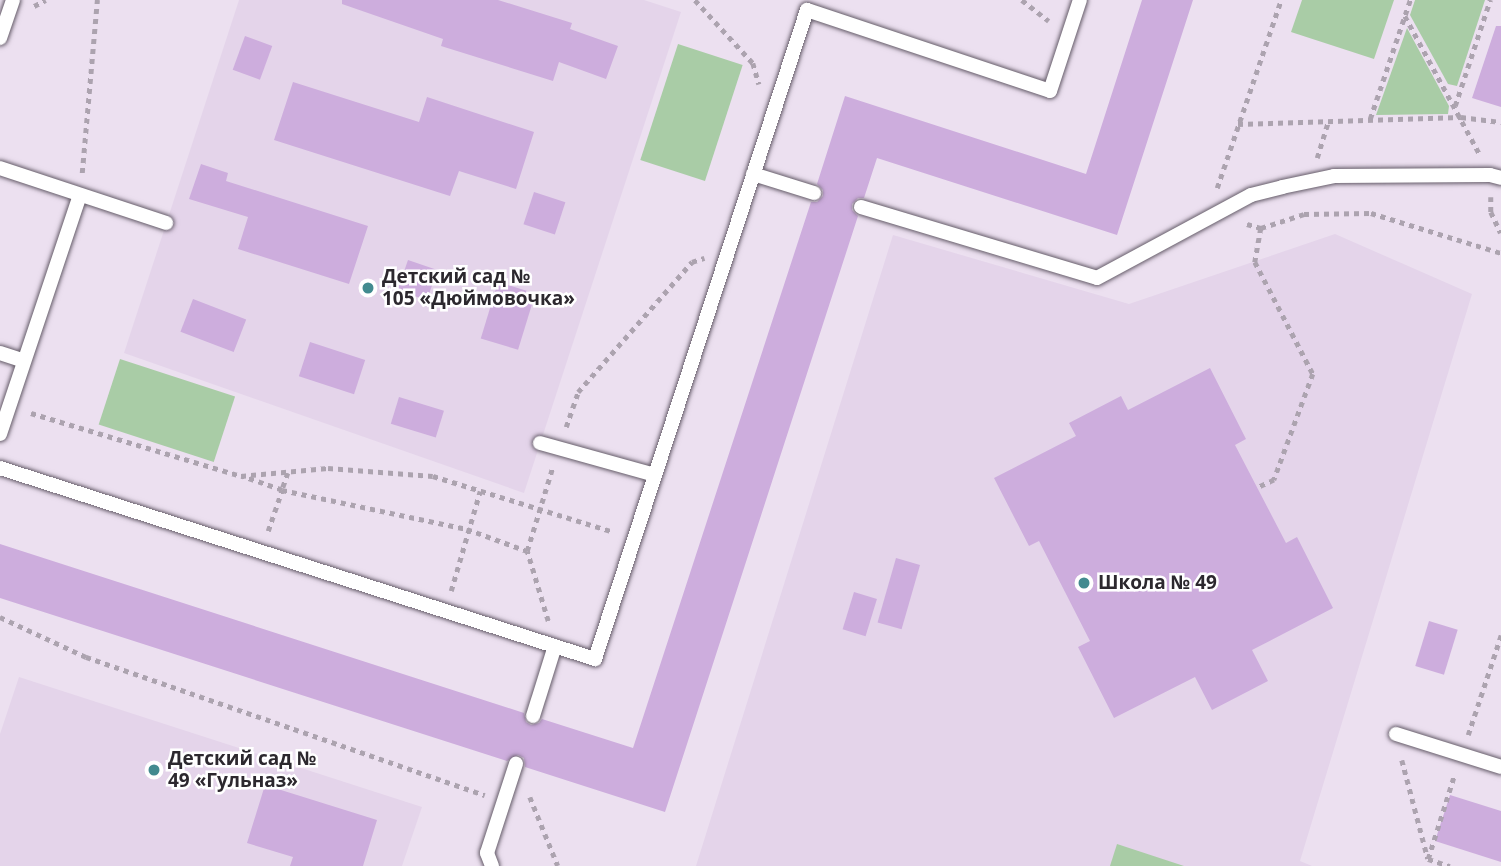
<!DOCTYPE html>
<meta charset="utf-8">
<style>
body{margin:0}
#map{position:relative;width:1501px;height:866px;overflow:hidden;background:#ece0f0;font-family:"Open Sans",sans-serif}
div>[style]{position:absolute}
.built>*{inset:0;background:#e4d4ea}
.green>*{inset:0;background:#a9cca6;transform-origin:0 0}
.building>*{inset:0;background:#cdaddd;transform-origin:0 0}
.path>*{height:4.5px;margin-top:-2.25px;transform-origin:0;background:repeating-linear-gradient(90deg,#aca3af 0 5px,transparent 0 10px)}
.roads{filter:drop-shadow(0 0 2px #655c69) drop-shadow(0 0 2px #655c69)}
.service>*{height:14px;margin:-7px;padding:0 7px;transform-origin:7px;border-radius:7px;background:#fff}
.dots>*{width:19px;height:19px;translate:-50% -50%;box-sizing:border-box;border:4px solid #fff;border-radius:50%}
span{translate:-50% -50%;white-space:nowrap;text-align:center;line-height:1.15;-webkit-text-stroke:5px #fff;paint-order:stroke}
.poi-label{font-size:19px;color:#2c282e;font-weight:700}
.left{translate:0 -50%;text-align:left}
</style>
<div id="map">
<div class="built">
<div style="clip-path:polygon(239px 0,644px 0,681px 12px,524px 493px,124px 353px)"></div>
<div style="clip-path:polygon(1335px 234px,1472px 294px,1300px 861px,1312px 866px,696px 866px,893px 235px,1129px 304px)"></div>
<div style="clip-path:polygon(19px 677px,422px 807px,402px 866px,0 866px,0 734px)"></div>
</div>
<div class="green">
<div style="clip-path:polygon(1302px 0,1394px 0,1374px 59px,1291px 32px)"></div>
<div style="clip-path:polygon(1415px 0,1485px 0,1457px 86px,1448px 84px,1410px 15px)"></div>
<div style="clip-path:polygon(1407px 28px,1449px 106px,1448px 114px,1376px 115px)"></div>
<div style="left:678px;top:44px;width:68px;height:122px;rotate:18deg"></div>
<div style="left:120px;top:359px;width:121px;height:69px;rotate:18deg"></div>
<div style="clip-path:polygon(1117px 844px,1184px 866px,1110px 866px)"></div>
</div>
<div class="building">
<div style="clip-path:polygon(342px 0,498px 0,572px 23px,570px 29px,618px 46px,606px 79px,559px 62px,553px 81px,441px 46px,443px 39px,342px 4px)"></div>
<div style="clip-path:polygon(1142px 0,1193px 0,1117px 235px,877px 158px,864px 198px,858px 198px,852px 204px,852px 210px,858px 216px,665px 812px,525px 767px,524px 758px,518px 755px,507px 761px,0 598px,0 544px,524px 713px,526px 722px,531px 725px,539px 723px,542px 719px,633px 748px,811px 202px,817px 202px,823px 196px,823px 190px,817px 184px,845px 96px,1086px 174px)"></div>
<div style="clip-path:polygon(1496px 26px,1501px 26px,1501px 107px,1472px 98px)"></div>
<div style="left:245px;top:36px;width:29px;height:36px;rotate:20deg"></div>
<div style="clip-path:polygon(293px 82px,419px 122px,427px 97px,534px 132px,516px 189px,459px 171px,450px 196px,274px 140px)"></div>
<div style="clip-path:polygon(201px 164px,228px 173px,226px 181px,368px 226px,349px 284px,238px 249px,248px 217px,189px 199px)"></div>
<div style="left:534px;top:192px;width:33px;height:34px;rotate:18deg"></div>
<div style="left:408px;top:260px;width:31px;height:32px;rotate:19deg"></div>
<div style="left:498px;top:282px;width:39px;height:59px;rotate:17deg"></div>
<div style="left:193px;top:299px;width:57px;height:35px;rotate:21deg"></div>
<div style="left:310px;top:342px;width:58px;height:36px;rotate:18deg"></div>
<div style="clip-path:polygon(1210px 368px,1246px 439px,1235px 445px,1286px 543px,1297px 537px,1333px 608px,1252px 650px,1268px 681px,1212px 710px,1195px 677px,1114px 718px,1078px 647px,1090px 641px,1039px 541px,1029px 546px,994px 478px,1076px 436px,1069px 423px,1121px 396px,1128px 410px)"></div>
<div style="left:399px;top:397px;width:47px;height:28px;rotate:17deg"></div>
<div style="left:896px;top:558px;width:25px;height:67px;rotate:16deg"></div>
<div style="left:854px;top:592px;width:24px;height:39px;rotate:17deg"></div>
<div style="left:1429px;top:621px;width:30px;height:47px;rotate:17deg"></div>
<div style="clip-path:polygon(265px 785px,377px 820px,363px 866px,290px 866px,293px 857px,247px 843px)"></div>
<div style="clip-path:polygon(1450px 795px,1501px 811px,1501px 862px,1435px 841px)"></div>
</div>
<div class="path">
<div style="left:695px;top:0;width:86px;rotate:47.4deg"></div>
<div style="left:753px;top:63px;width:22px;rotate:74deg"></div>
<div style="left:1022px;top:0;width:34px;rotate:38deg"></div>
<div style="left:34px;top:6px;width:13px;rotate:-27deg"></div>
<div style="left:1405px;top:16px;width:156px;rotate:61.6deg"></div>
<div style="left:1455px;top:106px;width:112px;rotate:-71.7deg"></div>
<div style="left:1370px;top:119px;width:126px;rotate:-71.4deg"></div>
<div style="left:1238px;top:124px;width:223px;rotate:-1.8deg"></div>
<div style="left:1461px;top:117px;width:40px;rotate:7.1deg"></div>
<div style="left:1317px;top:158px;width:38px;rotate:-73deg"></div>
<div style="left:82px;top:173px;width:174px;rotate:-85deg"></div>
<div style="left:1217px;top:188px;width:199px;rotate:-71.2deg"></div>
<div style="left:1491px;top:197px;width:15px;rotate:90deg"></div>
<div style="left:1491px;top:212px;width:23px;rotate:65deg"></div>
<div style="left:1247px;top:224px;width:15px;rotate:16deg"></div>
<div style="left:1261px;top:228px;width:35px;rotate:100deg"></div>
<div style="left:1255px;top:262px;width:126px;rotate:62.6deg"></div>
<div style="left:1313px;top:374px;width:113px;rotate:110.2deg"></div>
<div style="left:1274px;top:480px;width:19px;rotate:155deg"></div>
<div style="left:1261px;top:228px;width:45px;rotate:-18deg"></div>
<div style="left:1304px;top:214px;width:67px;rotate:-0.9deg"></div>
<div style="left:1371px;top:213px;width:136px;rotate:17.1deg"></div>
<div style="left:31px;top:413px;width:219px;rotate:16.7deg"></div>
<div style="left:566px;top:427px;width:37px;rotate:-71deg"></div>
<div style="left:578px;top:392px;width:173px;rotate:-48.8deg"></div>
<div style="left:692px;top:262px;width:13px;rotate:-18deg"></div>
<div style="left:288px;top:473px;width:18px;rotate:109deg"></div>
<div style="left:282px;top:490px;width:189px;rotate:11.9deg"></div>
<div style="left:467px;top:529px;width:64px;rotate:20.1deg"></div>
<div style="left:268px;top:531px;width:43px;rotate:-71.1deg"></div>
<div style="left:282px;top:490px;width:43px;rotate:-161.1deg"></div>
<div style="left:241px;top:476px;width:87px;rotate:-5.3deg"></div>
<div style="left:328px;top:468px;width:105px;rotate:4.4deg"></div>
<div style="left:433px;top:476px;width:189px;rotate:17.2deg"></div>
<div style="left:451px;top:591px;width:104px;rotate:-73.8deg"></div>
<div style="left:0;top:617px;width:95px;rotate:24.9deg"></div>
<div style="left:86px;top:657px;width:422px;rotate:19.1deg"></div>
<div style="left:548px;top:621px;width:73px;rotate:-106.7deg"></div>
<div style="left:527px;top:551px;width:86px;rotate:-73deg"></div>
<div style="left:1468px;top:735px;width:105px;rotate:-71.7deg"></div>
<div style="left:1402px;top:760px;width:102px;rotate:75.3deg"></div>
<div style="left:1428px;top:859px;width:23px;rotate:18deg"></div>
<div style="left:530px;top:797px;width:74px;rotate:67.9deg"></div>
<div style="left:1428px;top:859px;width:87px;rotate:-72.6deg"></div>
</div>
<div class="roads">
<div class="service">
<div style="left:0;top:38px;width:40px;rotate:-71.1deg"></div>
<div style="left:0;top:168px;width:175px;rotate:18.3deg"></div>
<div style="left:753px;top:174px;width:64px;rotate:17.3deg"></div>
<div style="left:861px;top:207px;width:246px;rotate:16.7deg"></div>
<div style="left:1097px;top:278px;width:175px;rotate:-28.3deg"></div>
<div style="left:1251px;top:195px;width:32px;rotate:-14deg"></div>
<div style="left:1282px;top:187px;width:53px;rotate:-11.9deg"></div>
<div style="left:1334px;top:176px;width:156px;rotate:-0.4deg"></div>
<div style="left:1490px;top:175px;width:11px;rotate:15deg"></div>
<div style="left:0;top:353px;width:25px;rotate:18deg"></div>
<div style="left:0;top:434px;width:252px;rotate:-71.5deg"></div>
<div style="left:540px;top:443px;width:119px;rotate:15.5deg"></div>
<div style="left:0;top:468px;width:625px;rotate:17.8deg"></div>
<div style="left:595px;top:659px;width:683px;rotate:-71.91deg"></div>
<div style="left:807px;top:10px;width:256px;rotate:18.4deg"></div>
<div style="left:1050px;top:91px;width:96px;rotate:-71.8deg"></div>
<div style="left:533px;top:716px;width:73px;rotate:-72.6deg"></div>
<div style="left:1396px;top:734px;width:110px;rotate:17.4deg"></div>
<div style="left:492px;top:866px;width:14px;rotate:-111deg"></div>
<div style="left:487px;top:853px;width:94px;rotate:-72deg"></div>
</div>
</div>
<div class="dots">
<div style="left:368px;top:288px;background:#428a8f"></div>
<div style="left:1084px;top:583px;background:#428a8f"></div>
<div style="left:154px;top:770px;background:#428a8f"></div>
</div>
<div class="poi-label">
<span class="left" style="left:382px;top:288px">Детский сад №<br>105 «Дюймовочка»</span>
<span class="left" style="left:1098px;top:583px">Школа № 49</span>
<span class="left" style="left:168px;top:770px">Детский сад №<br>49 «Гульназ»</span>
</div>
</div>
